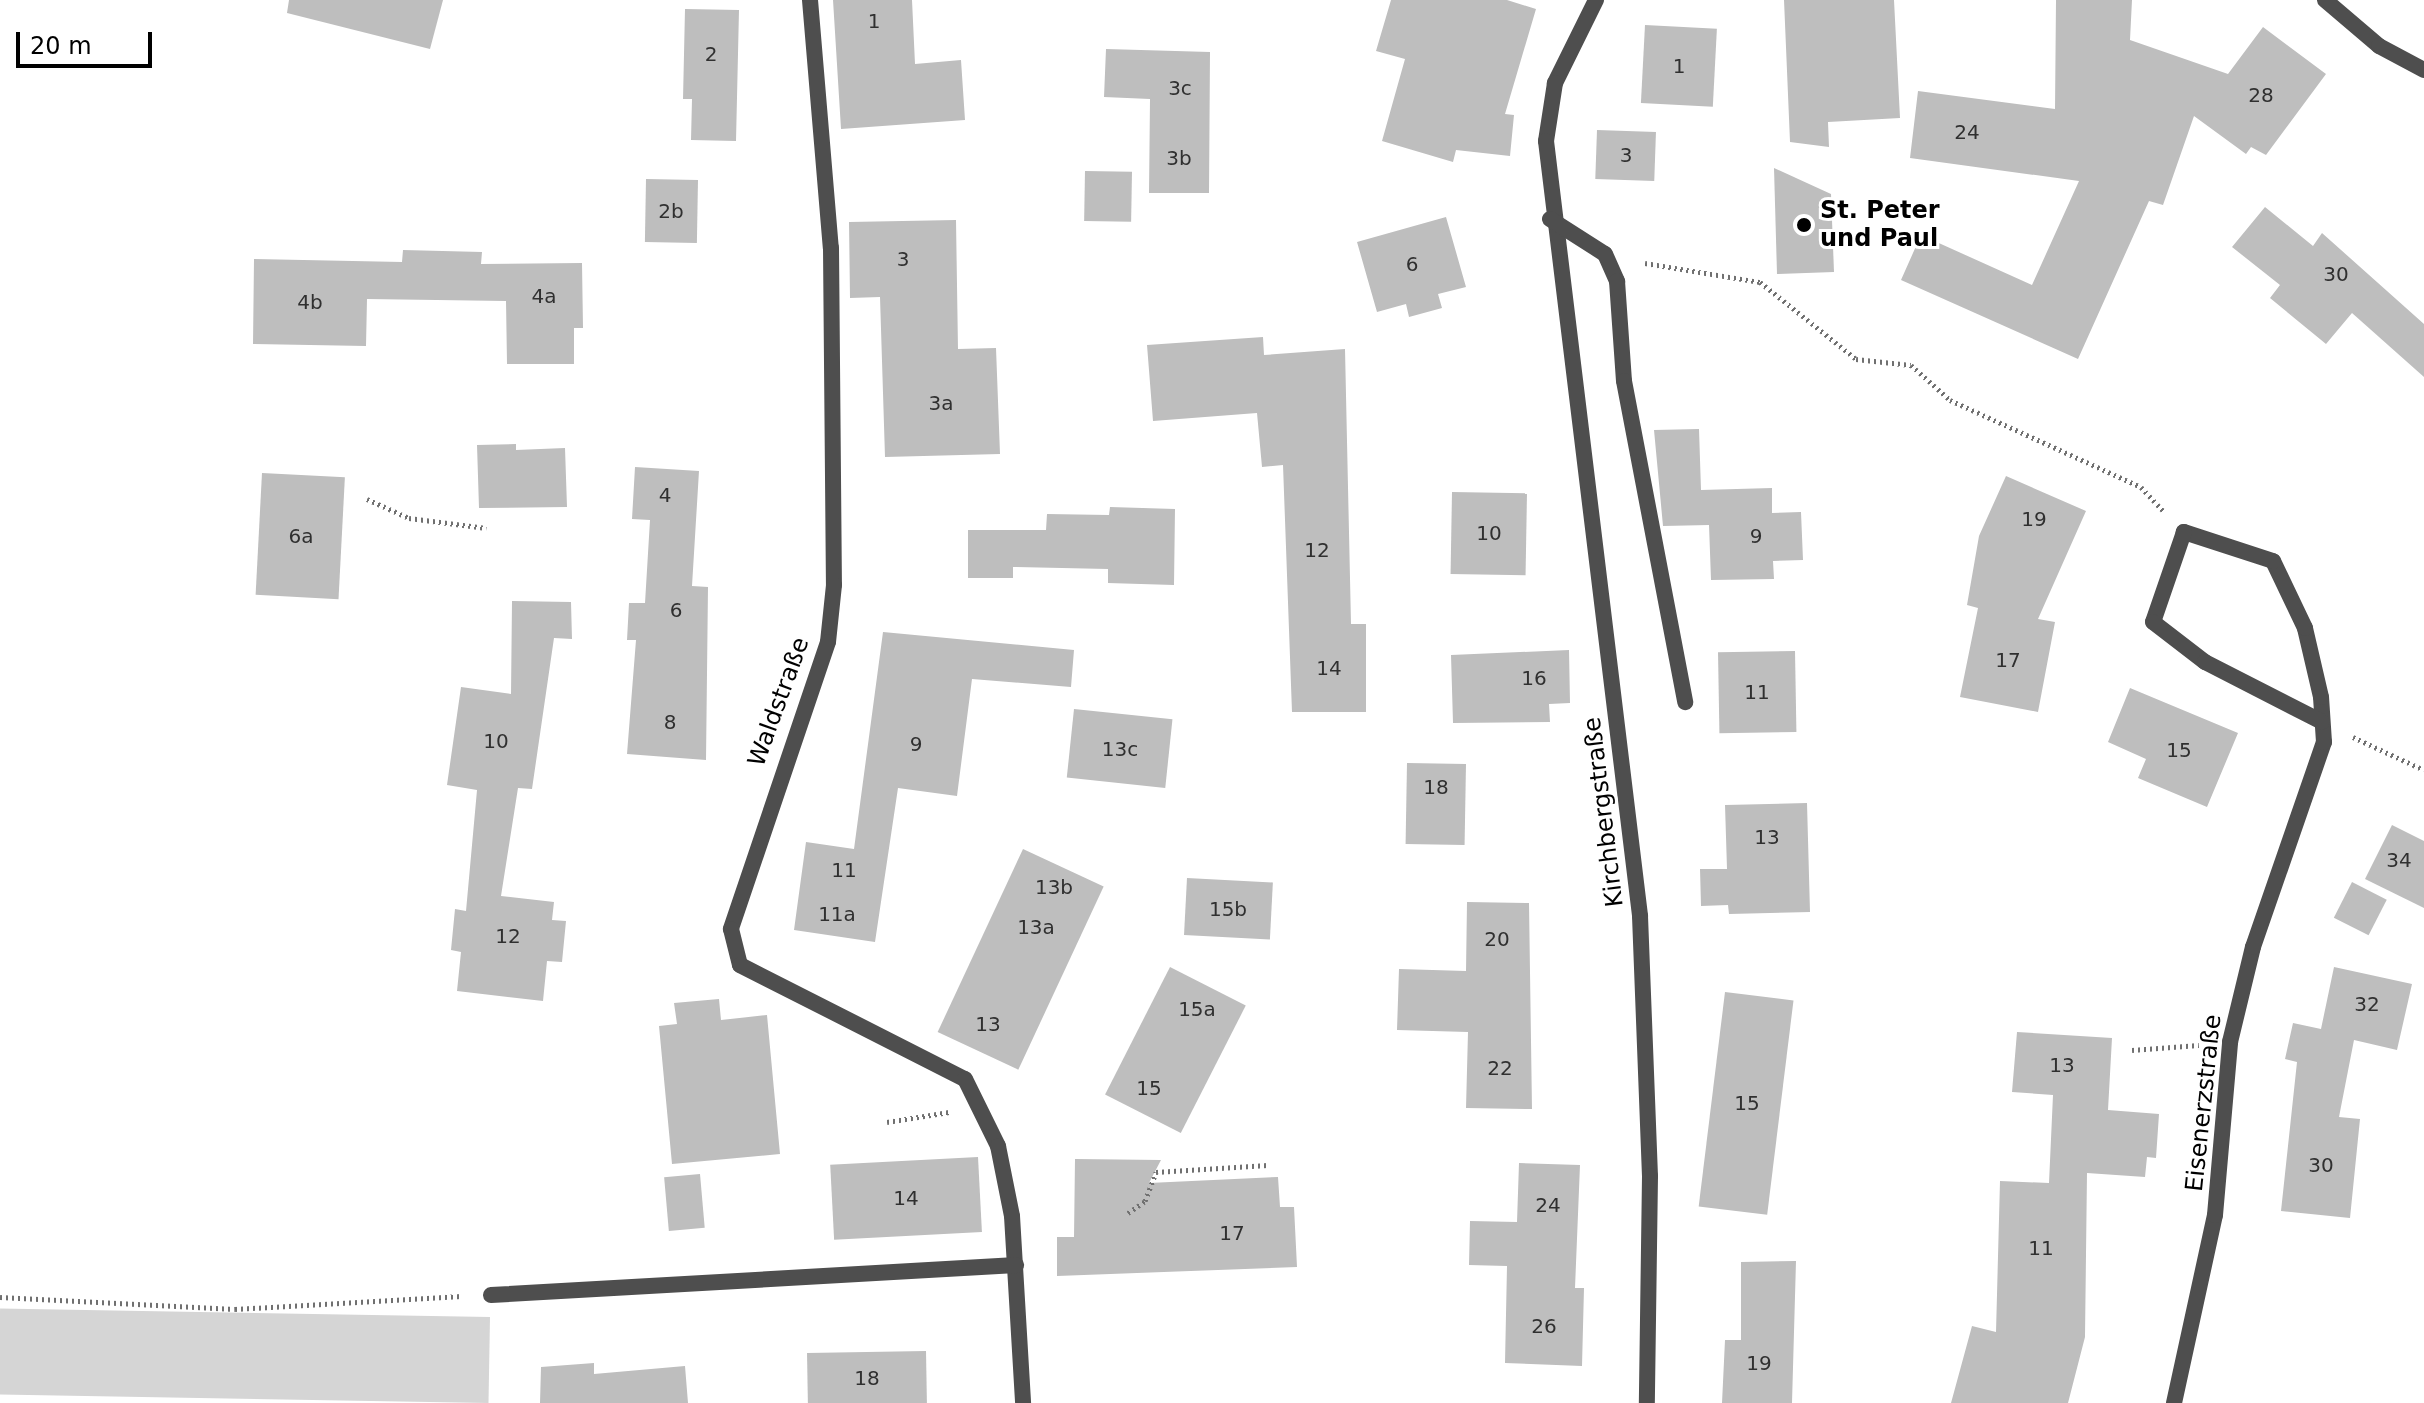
<!DOCTYPE html>
<meta charset="utf-8">
<style>
body{margin:0}
#map{position:relative;width:2424px;height:1403px;overflow:hidden;background:#fff;font-family:"DejaVu Sans",sans-serif}
div>[style]{position:absolute}
.green>*{inset:0;background:#d5d5d5;transform-origin:0 0}
.building>*{inset:0;background:#bebebe;transform-origin:0 0}
.path>*{height:5px;margin-top:-2.5px;transform-origin:0;background:repeating-linear-gradient(90deg,#707070 0 2px,transparent 0 6px)}
.minor>*{height:16px;margin:-8px;padding:0 8px;transform-origin:8px;border-radius:8px;background:#4e4e4e}
.dots>*{width:22px;height:22px;translate:-50% -50%;box-sizing:border-box;border:4px solid #fff;border-radius:50%}
span{translate:-50% -50%;white-space:nowrap;text-align:center;line-height:1.15;-webkit-text-stroke:6px #fff;paint-order:stroke}
.number-label{font-size:20px;color:#303030}
.number-label span{-webkit-text-stroke-width:0}
.poi-label{font-size:24px;color:#000;font-weight:700}
.left{translate:0 -50%;text-align:left}
.street-label{font-size:24px;color:#000}
.scale{position:absolute;left:16px;top:32px;width:136px;height:36px;box-sizing:border-box;border:4px solid #000;border-top:0;padding-left:10px;font-size:24px;line-height:28px;white-space:nowrap;color:#000;-webkit-text-stroke:6px #fff;paint-order:stroke}
</style>
<div id="map">
<div class="green">
<div style="left:490px;top:1317px;width:86px;height:490px;rotate:91deg"></div>
</div>
<div class="building">
<div style="clip-path:polygon(289px 0,443px 0,430px 49px,287px 13px)"></div>
<div style="clip-path:polygon(833px 0,912px 0,915px 64px,961px 60px,965px 120px,841px 129px)"></div>
<div style="clip-path:polygon(1391px 0,1507px 0,1536px 9px,1505px 114px,1514px 115px,1510px 156px,1456px 150px,1453px 162px,1382px 141px,1405px 59px,1376px 51px)"></div>
<div style="clip-path:polygon(1784px 0,1894px 0,1900px 118px,1828px 122px,1829px 147px,1790px 142px)"></div>
<div style="clip-path:polygon(2056px 0,2132px 0,2130px 40px,2228px 74px,2263px 27px,2326px 74px,2266px 155px,2251px 147px,2246px 154px,2194px 116px,2163px 205px,2149px 201px,2078px 359px,1901px 280px,1921px 235px,2032px 285px,2079px 181px,1910px 158px,1918px 91px,2055px 109px)"></div>
<div style="clip-path:polygon(685px 9px,739px 10px,736px 141px,691px 140px,692px 99px,683px 99px)"></div>
<div style="left:1645px;top:25px;width:72px;height:78px;rotate:3deg"></div>
<div style="clip-path:polygon(1106px 49px,1210px 52px,1209px 193px,1149px 193px,1150px 99px,1104px 97px)"></div>
<div style="left:1597px;top:130px;width:59px;height:49px;rotate:2deg"></div>
<div style="clip-path:polygon(1774px 168px,1831px 194px,1834px 272px,1777px 274px)"></div>
<div style="left:1085px;top:171px;width:47px;height:50px;rotate:1deg"></div>
<div style="left:646px;top:179px;width:52px;height:63px;rotate:1deg"></div>
<div style="clip-path:polygon(2265px 207px,2313px 246px,2322px 233px,2424px 324px,2424px 377px,2352px 313px,2326px 344px,2270px 298px,2280px 285px,2232px 247px)"></div>
<div style="clip-path:polygon(1446px 217px,1466px 287px,1438px 294px,1442px 308px,1409px 317px,1406px 304px,1377px 312px,1357px 242px)"></div>
<div style="clip-path:polygon(956px 220px,958px 349px,996px 348px,1000px 454px,885px 457px,880px 297px,850px 298px,849px 222px)"></div>
<div style="clip-path:polygon(403px 250px,482px 252px,481px 264px,582px 263px,583px 328px,574px 328px,574px 364px,507px 364px,506px 301px,367px 299px,366px 346px,253px 344px,254px 259px,402px 262px)"></div>
<div style="clip-path:polygon(1263px 337px,1264px 355px,1345px 349px,1351px 624px,1366px 624px,1366px 712px,1292px 712px,1283px 465px,1262px 467px,1257px 413px,1153px 421px,1147px 345px)"></div>
<div style="clip-path:polygon(1699px 429px,1701px 490px,1772px 488px,1772px 513px,1801px 512px,1803px 560px,1773px 561px,1774px 579px,1711px 580px,1709px 525px,1663px 526px,1654px 430px)"></div>
<div style="clip-path:polygon(516px 444px,516px 450px,565px 448px,567px 507px,479px 508px,477px 445px)"></div>
<div style="clip-path:polygon(635px 467px,699px 471px,692px 586px,708px 587px,706px 760px,627px 754px,636px 640px,627px 640px,629px 603px,645px 603px,650px 520px,632px 519px)"></div>
<div style="left:262px;top:473px;width:83px;height:122px;rotate:3deg"></div>
<div style="clip-path:polygon(2006px 476px,2086px 511px,2038px 619px,2055px 622px,2038px 712px,1960px 697px,1978px 608px,1967px 605px,1979px 536px)"></div>
<div style="left:1452px;top:492px;width:75px;height:82px;rotate:1deg"></div>
<div style="clip-path:polygon(1110px 507px,1175px 509px,1174px 585px,1108px 583px,1108px 569px,1013px 567px,1013px 578px,968px 578px,968px 530px,1046px 530px,1047px 514px,1109px 515px)"></div>
<div style="clip-path:polygon(512px 601px,571px 602px,572px 639px,554px 638px,532px 789px,518px 788px,501px 896px,554px 902px,552px 920px,566px 921px,562px 962px,547px 961px,543px 1001px,457px 991px,461px 952px,451px 950px,455px 909px,466px 911px,477px 790px,447px 785px,461px 687px,511px 694px)"></div>
<div style="clip-path:polygon(883px 632px,1074px 650px,1071px 687px,972px 679px,957px 796px,898px 788px,875px 942px,794px 930px,806px 842px,854px 849px)"></div>
<div style="clip-path:polygon(1569px 650px,1570px 703px,1549px 704px,1550px 722px,1453px 723px,1451px 655px)"></div>
<div style="left:1795px;top:651px;width:81px;height:77px;rotate:89deg"></div>
<div style="clip-path:polygon(2130px 688px,2238px 733px,2207px 807px,2138px 778px,2146px 759px,2108px 742px)"></div>
<div style="left:1074px;top:709px;width:99px;height:69px;rotate:6deg"></div>
<div style="left:1407px;top:763px;width:59px;height:81px;rotate:1deg"></div>
<div style="clip-path:polygon(1807px 803px,1810px 912px,1729px 914px,1728px 905px,1701px 906px,1700px 869px,1727px 869px,1725px 805px)"></div>
<div style="clip-path:polygon(2392px 825px,2424px 841px,2424px 908px,2365px 879px)"></div>
<div style="left:1023px;top:849px;width:89px;height:202px;rotate:25deg"></div>
<div style="left:1187px;top:878px;width:86px;height:57px;rotate:3deg"></div>
<div style="left:2352px;top:882px;width:39px;height:40px;rotate:27deg"></div>
<div style="clip-path:polygon(1467px 902px,1529px 903px,1532px 1109px,1466px 1108px,1468px 1032px,1397px 1030px,1399px 969px,1466px 971px)"></div>
<div style="left:1170px;top:967px;width:85px;height:143px;rotate:27deg"></div>
<div style="clip-path:polygon(2334px 967px,2412px 984px,2397px 1050px,2354px 1040px,2339px 1117px,2360px 1119px,2350px 1218px,2281px 1211px,2297px 1062px,2285px 1059px,2293px 1023px,2321px 1029px)"></div>
<div style="left:1725px;top:992px;width:69px;height:216px;rotate:7deg"></div>
<div style="clip-path:polygon(719px 999px,721px 1020px,767px 1015px,780px 1154px,672px 1164px,659px 1026px,677px 1024px,674px 1003px)"></div>
<div style="clip-path:polygon(2017px 1032px,2112px 1038px,2108px 1110px,2159px 1114px,2156px 1158px,2147px 1157px,2145px 1177px,2087px 1173px,2085px 1337px,2068px 1403px,1951px 1403px,1972px 1326px,1996px 1332px,2000px 1181px,2049px 1183px,2053px 1095px,2012px 1092px)"></div>
<div style="left:978px;top:1157px;width:75px;height:148px;rotate:87deg"></div>
<div style="clip-path:polygon(1075px 1159px,1161px 1160px,1149px 1183px,1278px 1177px,1280px 1207px,1294px 1207px,1297px 1267px,1057px 1276px,1057px 1237px,1074px 1237px)"></div>
<div style="clip-path:polygon(1519px 1163px,1580px 1165px,1575px 1288px,1584px 1288px,1582px 1366px,1505px 1363px,1507px 1266px,1469px 1265px,1470px 1221px,1517px 1222px)"></div>
<div style="left:700px;top:1174px;width:54px;height:36px;rotate:85deg"></div>
<div style="clip-path:polygon(1796px 1261px,1792px 1403px,1722px 1403px,1725px 1340px,1741px 1340px,1741px 1262px)"></div>
<div style="left:926px;top:1351px;width:52px;height:119px;rotate:89deg"></div>
<div style="clip-path:polygon(594px 1363px,594px 1374px,685px 1366px,688px 1403px,540px 1403px,541px 1367px)"></div>
</div>
<div class="path">
<div style="left:1645px;top:263px;width:117px;rotate:9.4deg"></div>
<div style="left:1760px;top:282px;width:123px;rotate:38.7deg"></div>
<div style="left:1856px;top:359px;width:55px;rotate:6.2deg"></div>
<div style="left:1911px;top:365px;width:52px;rotate:41.9deg"></div>
<div style="left:1950px;top:400px;width:210px;rotate:24.5deg"></div>
<div style="left:2141px;top:487px;width:33px;rotate:47deg"></div>
<div style="left:367px;top:499px;width:46px;rotate:24.3deg"></div>
<div style="left:409px;top:518px;width:78px;rotate:7.4deg"></div>
<div style="left:2353px;top:737px;width:78px;rotate:24.9deg"></div>
<div style="left:2132px;top:1050px;width:67px;rotate:-4.3deg"></div>
<div style="left:887px;top:1122px;width:63px;rotate:-9.2deg"></div>
<div style="left:1128px;top:1213px;width:21px;rotate:-35deg"></div>
<div style="left:1145px;top:1201px;width:31px;rotate:-69deg"></div>
<div style="left:1156px;top:1172px;width:112px;rotate:-3.6deg"></div>
<div style="left:0;top:1297px;width:235px;rotate:2.9deg"></div>
<div style="left:235px;top:1309px;width:227px;rotate:-3.3deg"></div>
</div>
<div class="minor">
<div style="left:810px;top:0;width:249px;rotate:85.2deg"></div>
<div style="left:831px;top:248px;width:337px;rotate:89.5deg"></div>
<div style="left:834px;top:585px;width:57px;rotate:96deg"></div>
<div style="left:828px;top:642px;width:303px;rotate:108.7deg"></div>
<div style="left:731px;top:929px;width:37px;rotate:76deg"></div>
<div style="left:740px;top:965px;width:252px;rotate:26.9deg"></div>
<div style="left:965px;top:1079px;width:75px;rotate:63.8deg"></div>
<div style="left:998px;top:1146px;width:71px;rotate:78.7deg"></div>
<div style="left:1012px;top:1216px;width:187px;rotate:86.6deg"></div>
<div style="left:1596px;top:0;width:93px;rotate:116.3deg"></div>
<div style="left:1555px;top:83px;width:59px;rotate:98.8deg"></div>
<div style="left:1546px;top:141px;width:781px;rotate:83.08deg"></div>
<div style="left:1640px;top:916px;width:260px;rotate:87.8deg"></div>
<div style="left:1650px;top:1176px;width:227px;rotate:90.8deg"></div>
<div style="left:2325px;top:0;width:71px;rotate:40.4deg"></div>
<div style="left:2379px;top:46px;width:51px;rotate:28.1deg"></div>
<div style="left:1550px;top:219px;width:65px;rotate:32.5deg"></div>
<div style="left:1605px;top:254px;width:30px;rotate:66deg"></div>
<div style="left:1617px;top:281px;width:100px;rotate:86deg"></div>
<div style="left:1624px;top:381px;width:327px;rotate:79.2deg"></div>
<div style="left:491px;top:1295px;width:526px;rotate:-3.27deg"></div>
<div style="left:2174px;top:1403px;width:192px;rotate:-77.7deg"></div>
<div style="left:2215px;top:1215px;width:174px;rotate:-85deg"></div>
<div style="left:2230px;top:1042px;width:98px;rotate:-76.4deg"></div>
<div style="left:2253px;top:947px;width:217px;rotate:-70.9deg"></div>
<div style="left:2324px;top:742px;width:45px;rotate:-93.8deg"></div>
<div style="left:2321px;top:697px;width:71px;rotate:-103.1deg"></div>
<div style="left:2305px;top:628px;width:74px;rotate:-115.5deg"></div>
<div style="left:2273px;top:561px;width:94px;rotate:-162deg"></div>
<div style="left:2184px;top:532px;width:95px;rotate:109deg"></div>
<div style="left:2153px;top:622px;width:66px;rotate:37.6deg"></div>
<div style="left:2205px;top:662px;width:131px;rotate:27.1deg"></div>
</div>
<div class="dots">
<div style="left:1804px;top:225px;background:#000"></div>
</div>
<div class="number-label">
<span style="left:874px;top:21px">1</span>
<span style="left:711px;top:54px">2</span>
<span style="left:1679px;top:66px">1</span>
<span style="left:1180px;top:88px">3c</span>
<span style="left:2261px;top:95px">28</span>
<span style="left:1967px;top:132px">24</span>
<span style="left:1626px;top:155px">3</span>
<span style="left:1179px;top:158px">3b</span>
<span style="left:671px;top:211px">2b</span>
<span style="left:903px;top:259px">3</span>
<span style="left:1412px;top:264px">6</span>
<span style="left:2336px;top:274px">30</span>
<span style="left:544px;top:296px">4a</span>
<span style="left:310px;top:302px">4b</span>
<span style="left:941px;top:403px">3a</span>
<span style="left:665px;top:495px">4</span>
<span style="left:2034px;top:519px">19</span>
<span style="left:1489px;top:533px">10</span>
<span style="left:301px;top:536px">6a</span>
<span style="left:1756px;top:536px">9</span>
<span style="left:1317px;top:550px">12</span>
<span style="left:676px;top:610px">6</span>
<span style="left:2008px;top:660px">17</span>
<span style="left:1329px;top:668px">14</span>
<span style="left:1534px;top:678px">16</span>
<span style="left:1757px;top:692px">11</span>
<span style="left:670px;top:722px">8</span>
<span style="left:496px;top:741px">10</span>
<span style="left:916px;top:744px">9</span>
<span style="left:1120px;top:749px">13c</span>
<span style="left:2179px;top:750px">15</span>
<span style="left:1436px;top:787px">18</span>
<span style="left:1767px;top:837px">13</span>
<span style="left:2399px;top:860px">34</span>
<span style="left:844px;top:870px">11</span>
<span style="left:1054px;top:887px">13b</span>
<span style="left:1228px;top:909px">15b</span>
<span style="left:837px;top:914px">11a</span>
<span style="left:1036px;top:927px">13a</span>
<span style="left:508px;top:936px">12</span>
<span style="left:1497px;top:939px">20</span>
<span style="left:2367px;top:1004px">32</span>
<span style="left:1197px;top:1009px">15a</span>
<span style="left:988px;top:1024px">13</span>
<span style="left:2062px;top:1065px">13</span>
<span style="left:1500px;top:1068px">22</span>
<span style="left:1149px;top:1088px">15</span>
<span style="left:1747px;top:1103px">15</span>
<span style="left:2321px;top:1165px">30</span>
<span style="left:906px;top:1198px">14</span>
<span style="left:1548px;top:1205px">24</span>
<span style="left:1232px;top:1233px">17</span>
<span style="left:2041px;top:1248px">11</span>
<span style="left:1544px;top:1326px">26</span>
<span style="left:1759px;top:1363px">19</span>
<span style="left:867px;top:1378px">18</span>
</div>
<div class="poi-label">
<span class="left" style="left:1820px;top:225px">St. Peter<br>und Paul</span>
</div>
<div class="street-label">
<span style="left:779px;top:702px;rotate:-70deg">Waldstraße</span>
<span style="left:1604px;top:812px;rotate:-97deg">Kirchbergstraße</span>
<span style="left:2204px;top:1103px;rotate:-84deg">Eisenerzstraße</span>
</div>
<div class="scale">20 m</div>
</div>
